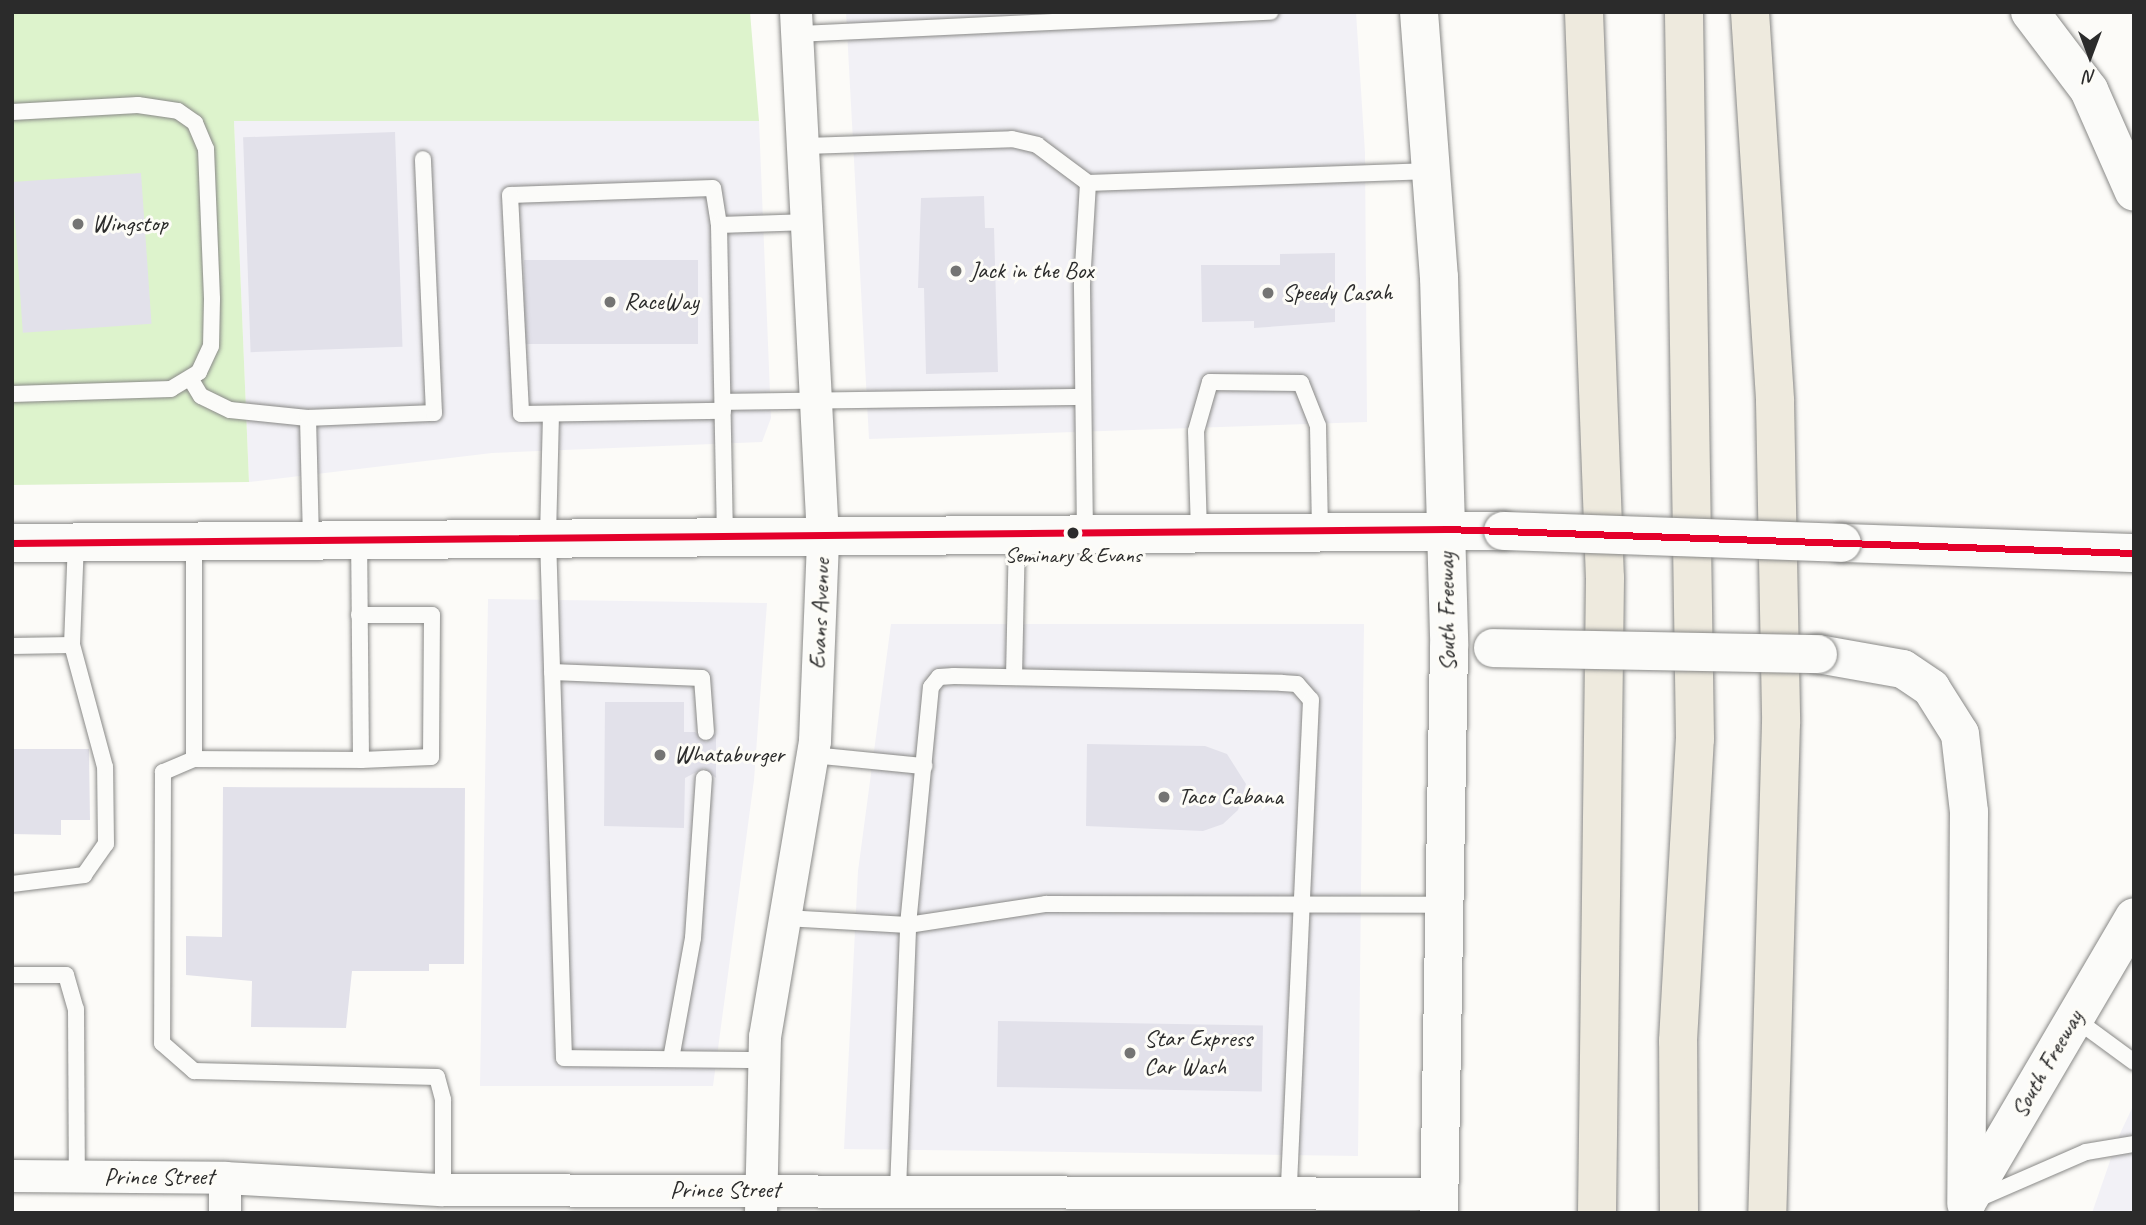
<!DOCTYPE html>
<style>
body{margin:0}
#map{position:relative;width:2146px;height:1225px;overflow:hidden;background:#fcfbf8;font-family:Caveat,sans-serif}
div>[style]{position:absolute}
.built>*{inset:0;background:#f2f1f6}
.green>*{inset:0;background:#ddf3cc}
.building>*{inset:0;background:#e2e1ea;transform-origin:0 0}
.roads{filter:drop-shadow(0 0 2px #898987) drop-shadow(0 0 2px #898987)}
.lane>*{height:16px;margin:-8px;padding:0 8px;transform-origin:8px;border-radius:8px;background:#fbfbf9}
.street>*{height:32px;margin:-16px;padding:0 16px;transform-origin:16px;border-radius:16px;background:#fbfbf9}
.secondary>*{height:38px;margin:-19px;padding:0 19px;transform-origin:19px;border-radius:19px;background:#fbfbf9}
.highway>*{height:38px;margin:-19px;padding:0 19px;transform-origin:19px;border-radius:19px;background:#eeeade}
.bridges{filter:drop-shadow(0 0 2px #898987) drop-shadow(0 0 2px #898987)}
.secondary-bridge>*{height:38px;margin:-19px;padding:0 19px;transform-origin:19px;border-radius:19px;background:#fbfbf9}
.bus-1>*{height:7px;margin:-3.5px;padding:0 3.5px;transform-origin:3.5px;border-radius:3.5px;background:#e4002b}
.dots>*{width:19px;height:19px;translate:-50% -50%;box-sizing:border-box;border:4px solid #fdfcf7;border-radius:50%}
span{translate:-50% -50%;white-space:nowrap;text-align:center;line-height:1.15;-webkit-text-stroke:6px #fdfcf7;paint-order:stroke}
.bus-label{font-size:22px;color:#2b2b2b}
.poi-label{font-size:24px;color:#2b2b2b}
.left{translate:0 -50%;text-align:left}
.street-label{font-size:24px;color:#2b2b2b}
.frame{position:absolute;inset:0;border:14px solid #2b2b2b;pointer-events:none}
.north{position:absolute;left:2055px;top:21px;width:70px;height:70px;-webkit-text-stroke:5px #fdfcf7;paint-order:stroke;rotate:180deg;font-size:19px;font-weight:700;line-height:28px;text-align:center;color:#2b2b2b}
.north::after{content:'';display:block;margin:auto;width:24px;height:32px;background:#2b2b2b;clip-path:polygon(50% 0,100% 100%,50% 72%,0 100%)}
</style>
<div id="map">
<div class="built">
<div style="clip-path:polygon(846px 12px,1356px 12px,1365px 153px,1367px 422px,869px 439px)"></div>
<div style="clip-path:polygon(481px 117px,759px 121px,771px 418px,762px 442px,492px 453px,249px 482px,234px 121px)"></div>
<div style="clip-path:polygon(488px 599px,767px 603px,754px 780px,713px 1086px,480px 1086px)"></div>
<div style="clip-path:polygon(891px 624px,1364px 624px,1358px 1156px,844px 1149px,858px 871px)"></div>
<div style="clip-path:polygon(2134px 1104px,2134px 1213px,2092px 1213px,2118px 1138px)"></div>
</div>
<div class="green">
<div style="clip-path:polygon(12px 12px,750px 12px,759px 121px,234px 121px,249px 482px,12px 485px)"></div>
</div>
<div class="building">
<div style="left:395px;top:132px;width:215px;height:152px;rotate:88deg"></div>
<div style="left:141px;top:173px;width:151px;height:129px;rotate:86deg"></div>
<div style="clip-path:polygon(984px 196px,985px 228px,994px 228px,998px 372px,926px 374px,924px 288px,918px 288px,921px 198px)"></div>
<div style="clip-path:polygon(1335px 253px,1335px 322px,1254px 328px,1254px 321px,1202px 322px,1201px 265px,1280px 265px,1280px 254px)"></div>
<div style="left:698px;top:260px;width:84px;height:174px;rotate:90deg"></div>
<div style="clip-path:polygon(605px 702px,684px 702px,684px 732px,695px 732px,706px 742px,716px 733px,716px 778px,704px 768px,685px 778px,684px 828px,604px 826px)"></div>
<div style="clip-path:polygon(1087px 744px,1205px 746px,1227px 754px,1246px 784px,1238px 810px,1223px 824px,1203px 831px,1086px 826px)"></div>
<div style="clip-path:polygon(12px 749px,89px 749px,90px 820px,61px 820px,61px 835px,12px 834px)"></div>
<div style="clip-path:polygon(223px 787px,465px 788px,464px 964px,429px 964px,429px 971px,352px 971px,346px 1028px,251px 1027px,252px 981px,186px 975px,186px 936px,222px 937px)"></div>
<div style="left:998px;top:1021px;width:265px;height:66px;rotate:1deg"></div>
</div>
<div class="roads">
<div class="lane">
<div style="left:798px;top:34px;width:473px;rotate:-2.7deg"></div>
<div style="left:12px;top:112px;width:126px;rotate:-3.2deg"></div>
<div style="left:138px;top:105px;width:40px;rotate:8.5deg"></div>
<div style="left:178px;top:111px;width:21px;rotate:35deg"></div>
<div style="left:195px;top:123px;width:28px;rotate:67deg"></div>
<div style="left:206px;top:149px;width:150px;rotate:87.7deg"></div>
<div style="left:212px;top:299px;width:47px;rotate:91.2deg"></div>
<div style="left:211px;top:346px;width:29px;rotate:115deg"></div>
<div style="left:199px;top:372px;width:33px;rotate:149deg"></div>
<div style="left:171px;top:389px;width:159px;rotate:178.2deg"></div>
<div style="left:805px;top:146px;width:207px;rotate:-1.9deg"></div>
<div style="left:1012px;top:139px;width:26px;rotate:13deg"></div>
<div style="left:1037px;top:145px;width:64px;rotate:36.7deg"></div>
<div style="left:1088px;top:183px;width:343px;rotate:-2deg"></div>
<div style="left:719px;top:225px;width:37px;rotate:-99deg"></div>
<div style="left:713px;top:188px;width:203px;rotate:178deg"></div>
<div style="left:510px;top:195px;width:219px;rotate:87.1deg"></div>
<div style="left:521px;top:414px;width:202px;rotate:-0.9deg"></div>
<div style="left:190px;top:378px;width:21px;rotate:59deg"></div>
<div style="left:201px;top:396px;width:32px;rotate:26deg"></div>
<div style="left:230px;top:410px;width:78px;rotate:5.9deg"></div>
<div style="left:723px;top:402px;width:360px;rotate:-0.8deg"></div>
<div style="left:551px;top:414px;width:124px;rotate:91.4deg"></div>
<div style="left:548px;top:538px;width:520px;rotate:88.24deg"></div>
<div style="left:564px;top:1058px;width:200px;rotate:0.6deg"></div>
<div style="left:1199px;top:532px;width:101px;rotate:-91.7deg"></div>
<div style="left:1196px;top:431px;width:51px;rotate:-74.1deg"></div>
<div style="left:1210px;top:382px;width:91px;rotate:0.6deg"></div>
<div style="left:1301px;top:383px;width:46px;rotate:68.4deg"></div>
<div style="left:1318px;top:426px;width:105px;rotate:88.9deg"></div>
<div style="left:1085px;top:534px;width:250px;rotate:-90.7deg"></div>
<div style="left:1082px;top:284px;width:101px;rotate:-86.6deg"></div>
<div style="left:725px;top:538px;width:313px;rotate:-91.1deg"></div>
<div style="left:719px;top:225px;width:91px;rotate:-1.9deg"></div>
<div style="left:311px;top:540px;width:122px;rotate:-91.4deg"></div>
<div style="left:308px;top:418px;width:126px;rotate:-2.3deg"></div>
<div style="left:434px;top:413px;width:254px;rotate:-92.5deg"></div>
<div style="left:194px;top:543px;width:216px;rotate:90deg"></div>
<div style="left:194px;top:759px;width:34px;rotate:157deg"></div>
<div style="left:163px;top:772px;width:271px;rotate:90.2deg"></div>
<div style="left:162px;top:1043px;width:43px;rotate:41.2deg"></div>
<div style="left:194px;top:1071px;width:243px;rotate:1.4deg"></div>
<div style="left:437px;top:1077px;width:24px;rotate:75deg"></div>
<div style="left:443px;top:1100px;width:90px;rotate:90deg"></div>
<div style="left:359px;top:615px;width:73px"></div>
<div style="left:432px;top:615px;width:142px;rotate:90.4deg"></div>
<div style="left:431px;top:757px;width:70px;rotate:177.5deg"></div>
<div style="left:12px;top:646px;width:60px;rotate:-1deg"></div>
<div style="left:72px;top:645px;width:103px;rotate:-87.8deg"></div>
<div style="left:552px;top:672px;width:150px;rotate:2.3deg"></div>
<div style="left:702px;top:678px;width:54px;rotate:85.8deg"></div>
<div style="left:1014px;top:677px;width:142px;rotate:-88.8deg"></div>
<div style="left:813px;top:755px;width:112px;rotate:5.7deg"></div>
<div style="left:194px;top:759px;width:167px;rotate:0.3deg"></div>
<div style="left:361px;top:760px;width:221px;rotate:-90.5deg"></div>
<div style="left:12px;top:884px;width:73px;rotate:-7.1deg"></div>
<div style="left:84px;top:875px;width:38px;rotate:-55deg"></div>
<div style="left:106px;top:844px;width:77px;rotate:-90.7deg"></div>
<div style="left:105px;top:767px;width:126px;rotate:-105.1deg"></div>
<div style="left:785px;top:918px;width:123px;rotate:3.3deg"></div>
<div style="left:908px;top:925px;width:140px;rotate:-8.7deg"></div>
<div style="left:1046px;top:904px;width:398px;rotate:0.1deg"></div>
<div style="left:12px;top:975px;width:54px"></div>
<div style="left:66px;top:975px;width:35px;rotate:74deg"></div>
<div style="left:76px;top:1009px;width:168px;rotate:89.7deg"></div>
<div style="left:2074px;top:1018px;width:74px;rotate:36.3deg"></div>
<div style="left:671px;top:1059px;width:123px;rotate:-79.7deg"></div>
<div style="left:693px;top:938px;width:160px;rotate:-86.1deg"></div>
<div style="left:898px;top:1190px;width:265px;rotate:-87.8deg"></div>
<div style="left:908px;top:925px;width:239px;rotate:-84.5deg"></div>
<div style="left:931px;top:687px;width:13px;rotate:-51deg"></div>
<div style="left:939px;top:677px;width:15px;rotate:-4deg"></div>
<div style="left:954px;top:676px;width:328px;rotate:1.2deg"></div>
<div style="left:1282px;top:683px;width:15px;rotate:4deg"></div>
<div style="left:1297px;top:684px;width:21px;rotate:49deg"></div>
<div style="left:1311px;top:700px;width:493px;rotate:92.6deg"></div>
<div style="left:1978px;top:1199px;width:118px;rotate:-23.5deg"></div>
<div style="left:2086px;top:1152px;width:49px;rotate:-9.5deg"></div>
</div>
<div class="street">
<div style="left:12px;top:1176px;width:213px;rotate:0.5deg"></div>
<div style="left:225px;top:1178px;width:218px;rotate:3.2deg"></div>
<div style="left:443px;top:1190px;width:995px;rotate:0.23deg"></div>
<div style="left:225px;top:1178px;width:35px;rotate:90deg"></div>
<div style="left:761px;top:1213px;width:176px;rotate:-88.7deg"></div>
<div style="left:765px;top:1037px;width:300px;rotate:-80.4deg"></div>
<div style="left:815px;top:741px;width:203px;rotate:-87.7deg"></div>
<div style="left:823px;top:538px;width:527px;rotate:-92.94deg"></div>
</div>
<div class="secondary">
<div style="left:1419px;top:12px;width:266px;rotate:85.7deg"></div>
<div style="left:1439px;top:277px;width:369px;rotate:88.4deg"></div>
<div style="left:1449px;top:646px;width:567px;rotate:91.01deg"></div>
<div style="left:2030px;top:12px;width:98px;rotate:52.9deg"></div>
<div style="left:2089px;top:90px;width:111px;rotate:66.2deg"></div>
<div style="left:12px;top:543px;width:1491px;rotate:-0.46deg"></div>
<div style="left:1842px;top:543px;width:292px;rotate:2deg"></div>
<div style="left:1818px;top:654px;width:86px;rotate:10deg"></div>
<div style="left:1903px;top:669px;width:34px;rotate:34deg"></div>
<div style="left:1931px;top:688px;width:54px;rotate:57.8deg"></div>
<div style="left:1960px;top:734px;width:79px;rotate:83.4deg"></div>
<div style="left:1969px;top:812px;width:392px;rotate:90.4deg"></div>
<div style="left:1967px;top:1202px;width:330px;rotate:-59.6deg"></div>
</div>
<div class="highway">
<div style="left:1584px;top:12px;width:566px;rotate:87.88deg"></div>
<div style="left:1605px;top:578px;width:635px;rotate:90.72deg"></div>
<div style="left:1750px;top:12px;width:390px;rotate:86.3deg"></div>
<div style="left:1775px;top:401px;width:322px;rotate:88.9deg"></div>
<div style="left:1781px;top:723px;width:490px;rotate:91.6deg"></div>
<div style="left:1679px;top:1213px;width:172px;rotate:-90.3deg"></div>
<div style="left:1678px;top:1041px;width:302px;rotate:-86.8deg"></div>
<div style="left:1695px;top:739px;width:727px;rotate:-90.87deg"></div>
</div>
</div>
<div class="bridges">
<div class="secondary-bridge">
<div style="left:1503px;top:531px;width:339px;rotate:2deg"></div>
<div style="left:1493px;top:648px;width:325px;rotate:1.1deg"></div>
</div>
</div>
<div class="bus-1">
<div style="left:12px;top:543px;width:1434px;rotate:-0.56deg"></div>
<div style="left:1446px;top:529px;width:688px;rotate:2deg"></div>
</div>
<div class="dots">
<div style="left:78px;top:224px;background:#747473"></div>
<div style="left:956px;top:271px;background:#747473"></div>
<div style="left:1268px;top:293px;background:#747473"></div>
<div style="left:610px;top:302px;background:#747473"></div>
<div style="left:1073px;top:533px;background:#2b2b2b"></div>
<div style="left:660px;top:755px;background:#747473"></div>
<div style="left:1164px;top:797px;background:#747473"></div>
<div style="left:1130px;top:1053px;background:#747473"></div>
</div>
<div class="bus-label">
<span style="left:1073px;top:556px">Seminary &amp; Evans</span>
</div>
<div class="poi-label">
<span class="left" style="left:92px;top:224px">Wingstop</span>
<span class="left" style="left:970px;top:271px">Jack in the Box</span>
<span class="left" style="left:1282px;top:293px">Speedy Casah</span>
<span class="left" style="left:624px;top:302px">RaceWay</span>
<span class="left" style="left:674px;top:755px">Whataburger</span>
<span class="left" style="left:1178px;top:797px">Taco Cabana</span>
<span class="left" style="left:1144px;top:1053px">Star Express<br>Car Wash</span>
</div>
<div class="street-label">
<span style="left:1447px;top:612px;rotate:-91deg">South Freeway</span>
<span style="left:820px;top:614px;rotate:-88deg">Evans Avenue</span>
<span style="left:2047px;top:1064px;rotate:-60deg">South Freeway</span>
<span style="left:159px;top:1177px">Prince Street</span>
<span style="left:725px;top:1190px">Prince Street</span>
</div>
<div class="frame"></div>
<div class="north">N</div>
</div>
